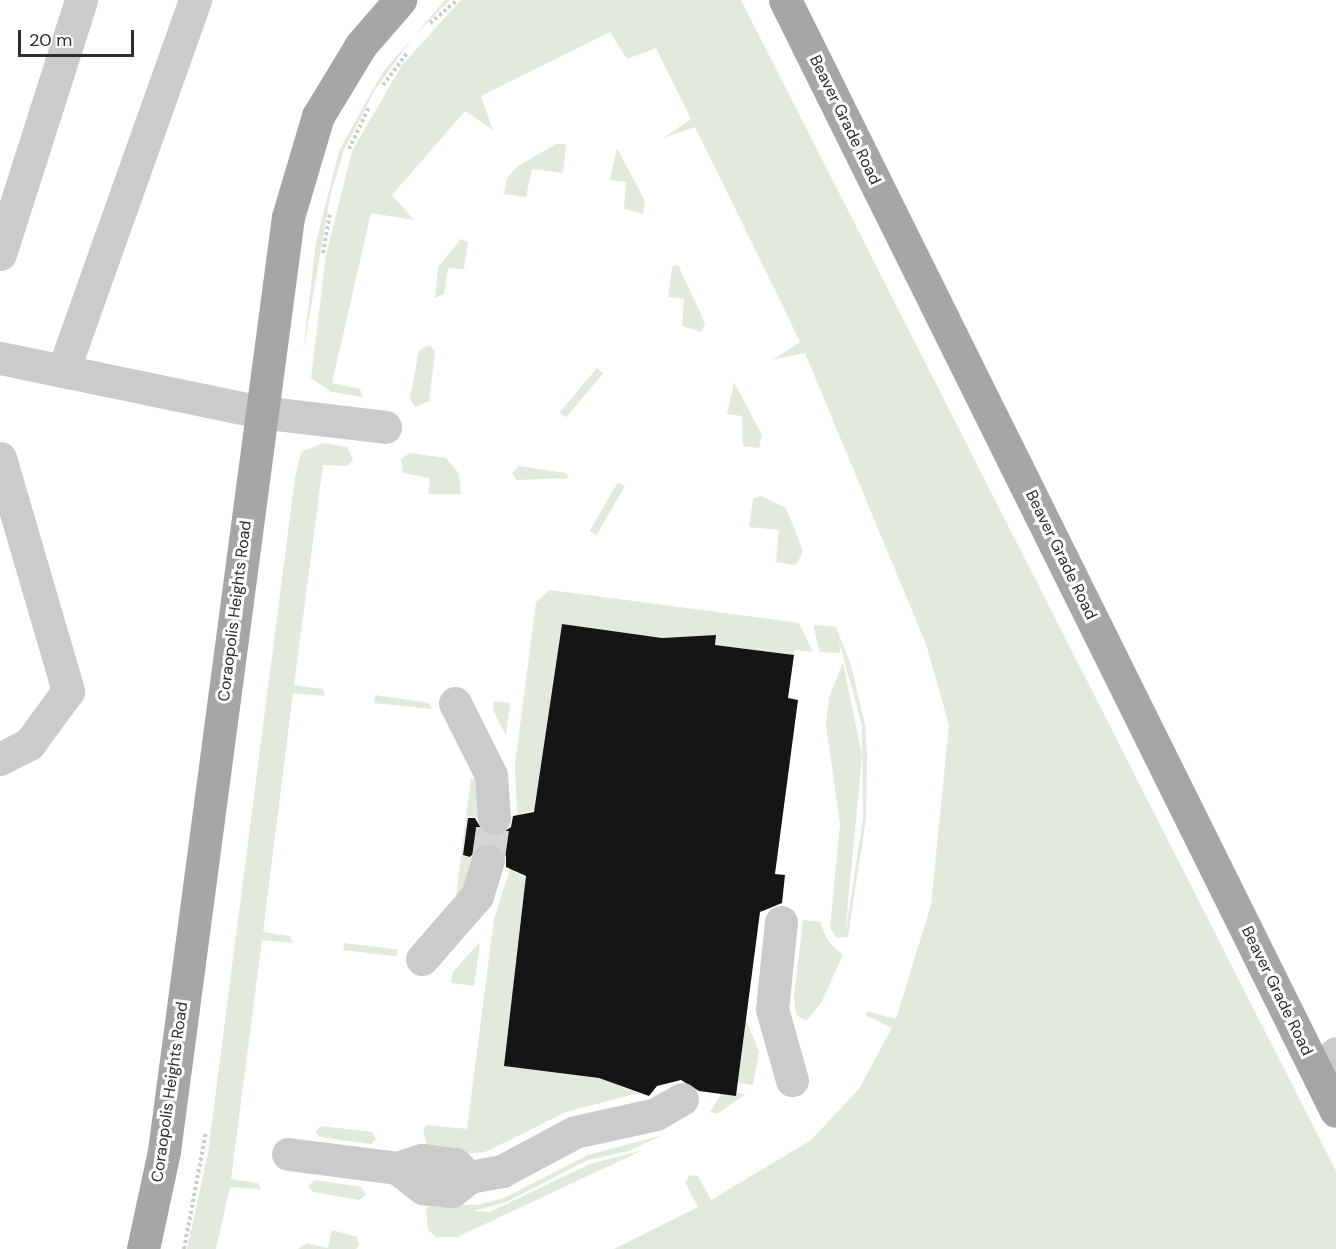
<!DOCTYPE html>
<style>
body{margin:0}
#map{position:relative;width:1336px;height:1249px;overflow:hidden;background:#fff;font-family:"DM Sans",sans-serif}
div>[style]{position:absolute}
.green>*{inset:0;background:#e2eadc;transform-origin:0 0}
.building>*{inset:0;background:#151515}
.minor-tunnel>*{height:33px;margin-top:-16.5px;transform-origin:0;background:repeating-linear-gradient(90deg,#d5d5d5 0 33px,transparent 0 49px)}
.path>*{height:4px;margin-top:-2px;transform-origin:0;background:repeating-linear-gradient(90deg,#cbcbcb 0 3px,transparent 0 6px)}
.minor>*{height:33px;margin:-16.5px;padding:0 16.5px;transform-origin:16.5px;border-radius:16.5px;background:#cbcbcb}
.major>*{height:33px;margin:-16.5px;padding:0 16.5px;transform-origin:16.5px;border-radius:16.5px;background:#a6a6a6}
span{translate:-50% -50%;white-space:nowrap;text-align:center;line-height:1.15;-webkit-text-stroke:6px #fff;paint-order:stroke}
.street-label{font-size:16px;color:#2e2e2e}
.scale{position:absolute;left:18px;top:30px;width:116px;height:27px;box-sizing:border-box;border:3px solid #2e2e2e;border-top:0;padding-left:8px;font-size:18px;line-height:21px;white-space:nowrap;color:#2e2e2e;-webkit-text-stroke:4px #fff;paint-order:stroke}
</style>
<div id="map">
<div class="green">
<div style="clip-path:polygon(445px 0,450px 0,413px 37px,375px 90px,344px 150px,330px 197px,303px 354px,316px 242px,339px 151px,382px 73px)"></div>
<div style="clip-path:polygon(461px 0,741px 0,1336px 1171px,1336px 1249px,614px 1249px,698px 1207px,685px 1182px,690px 1175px,698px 1176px,711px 1200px,811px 1140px,859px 1089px,892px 1028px,867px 1016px,866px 1011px,896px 1019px,931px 905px,949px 725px,926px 644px,805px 353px,772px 360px,800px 342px,779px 298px,695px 127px,663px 138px,691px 119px,656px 48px,627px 59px,610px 32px,481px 96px,493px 130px,465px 111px,392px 195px,414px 220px,371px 213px,332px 383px,360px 389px,363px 397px,331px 392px,311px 378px,326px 255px,352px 151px,402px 65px)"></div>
<div style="clip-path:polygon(556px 144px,566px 144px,563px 173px,532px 169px,526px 197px,504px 194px,507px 178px,518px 166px)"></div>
<div style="clip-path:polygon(617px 148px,645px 201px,643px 214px,624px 209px,626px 182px,610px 180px)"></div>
<div style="clip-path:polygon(461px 239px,468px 242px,464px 269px,448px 268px,444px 294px,435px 298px,438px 267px)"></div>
<div style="clip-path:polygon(678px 265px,705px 323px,701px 332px,682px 326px,684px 299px,668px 297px,672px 267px)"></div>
<div style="clip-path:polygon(430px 345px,435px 352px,429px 401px,415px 407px,410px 399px,419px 350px)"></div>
<div style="left:597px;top:368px;width:8px;height:58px;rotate:40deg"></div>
<div style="clip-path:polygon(734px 382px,762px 435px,759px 448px,743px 446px,742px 416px,727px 414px)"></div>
<div style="clip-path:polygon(323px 443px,347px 447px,353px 459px,348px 466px,323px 465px,294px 685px,323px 689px,325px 696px,293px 693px,263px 932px,290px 936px,293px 943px,262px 940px,231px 1179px,258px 1183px,261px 1189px,230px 1187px,216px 1249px,187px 1249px,208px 1153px,295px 478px,301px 452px)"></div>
<div style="clip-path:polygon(410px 453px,446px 458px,459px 474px,461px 494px,428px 494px,430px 478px,403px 473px,401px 459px)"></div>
<div style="clip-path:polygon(519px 466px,566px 473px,569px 478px,517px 480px,512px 473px)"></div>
<div style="left:618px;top:482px;width:8px;height:57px;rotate:30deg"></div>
<div style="clip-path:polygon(761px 496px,786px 508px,803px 551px,796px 565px,776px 562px,779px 530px,749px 527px,753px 499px)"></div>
<div style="clip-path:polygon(550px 590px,799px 623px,813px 652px,795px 650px,794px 655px,715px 645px,716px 635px,662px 638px,562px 624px,539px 795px,535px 809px,517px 815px,515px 765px,536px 602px)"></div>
<div style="clip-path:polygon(813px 625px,836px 627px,851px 665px,865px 725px,867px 755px,866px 819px,848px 937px,837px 938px,830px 928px,840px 824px,826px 725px,829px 698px,843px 662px,862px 756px,845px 935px,863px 819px,862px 725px,839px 642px,840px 653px,820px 652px)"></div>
<div style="clip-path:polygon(375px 695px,429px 703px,432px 709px,374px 703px)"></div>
<div style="clip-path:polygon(494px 701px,510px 703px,506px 736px,493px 710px)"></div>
<div style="clip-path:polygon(471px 778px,476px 780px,479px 818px,468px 816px,463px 856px,475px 858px,463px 893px,456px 896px)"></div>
<div style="clip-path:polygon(510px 869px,525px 878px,526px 893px,504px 1066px,599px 1078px,638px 1093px,566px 1112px,485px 1152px,460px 1154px,427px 1146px,423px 1130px,427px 1125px,467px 1129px,494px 919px)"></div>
<div style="clip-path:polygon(803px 920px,820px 922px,828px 941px,843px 955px,821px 1003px,806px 1021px,796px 1015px,794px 996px)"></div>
<div style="clip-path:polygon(480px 942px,474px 986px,451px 983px,453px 972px)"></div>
<div style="left:344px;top:943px;width:54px;height:7px;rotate:7deg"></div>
<div style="clip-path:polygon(746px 1019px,759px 1052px,753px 1085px,738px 1083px)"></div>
<div style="clip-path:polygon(721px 1094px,736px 1093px,746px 1094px,717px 1114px,710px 1112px)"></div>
<div style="clip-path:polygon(321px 1126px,372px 1132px,376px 1139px,371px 1144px,320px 1137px,315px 1132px)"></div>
<div style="clip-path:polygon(663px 1135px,639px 1146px,628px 1151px,588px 1160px,506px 1202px,473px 1211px,431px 1209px,490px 1212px,590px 1164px,643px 1150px,457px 1237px,436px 1237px,428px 1230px,426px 1209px,430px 1204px,478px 1205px,504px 1198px,588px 1155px)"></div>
<div style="clip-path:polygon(315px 1180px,361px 1187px,366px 1195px,359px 1200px,313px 1192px,308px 1186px)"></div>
<div style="clip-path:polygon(332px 1230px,357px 1237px,359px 1245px,356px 1249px,298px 1249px,307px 1243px,328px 1248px)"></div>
</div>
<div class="building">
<div style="clip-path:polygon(562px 624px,662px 638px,716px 635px,715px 645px,794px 655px,788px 698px,798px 700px,775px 874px,785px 875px,782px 903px,760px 912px,736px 1096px,699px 1091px,681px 1080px,657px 1086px,649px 1096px,599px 1078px,504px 1066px,526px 876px,506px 867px,506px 856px,494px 843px,483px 843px,470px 857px,463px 855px,468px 818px,475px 818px,485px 835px,496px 837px,511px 827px,513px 816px,534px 812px)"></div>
</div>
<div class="minor-tunnel">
<div style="left:488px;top:861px;width:43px;rotate:-82.1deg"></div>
</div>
<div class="path">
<div style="left:430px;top:23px;width:35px;rotate:-40deg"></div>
<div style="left:383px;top:85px;width:40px;rotate:-53deg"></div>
<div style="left:349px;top:149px;width:47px;rotate:-64.5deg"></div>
<div style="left:323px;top:253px;width:41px;rotate:-80.1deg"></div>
<div style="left:184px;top:1249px;width:119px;rotate:-79.4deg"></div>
</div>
<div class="minor">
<div style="left:0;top:254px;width:267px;rotate:-72.3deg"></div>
<div style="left:0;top:358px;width:266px;rotate:11.7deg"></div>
<div style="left:260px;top:412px;width:126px;rotate:6.8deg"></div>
<div style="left:63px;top:371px;width:394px;rotate:-70.4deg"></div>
<div style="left:0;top:458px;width:243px;rotate:73.7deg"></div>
<div style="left:68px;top:691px;width:66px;rotate:126.3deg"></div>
<div style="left:29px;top:744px;width:33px;rotate:153deg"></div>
<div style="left:455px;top:703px;width:80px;rotate:63.4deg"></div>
<div style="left:491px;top:775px;width:43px;rotate:86deg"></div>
<div style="left:781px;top:922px;width:87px;rotate:95.9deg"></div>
<div style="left:772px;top:1009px;width:74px;rotate:74.3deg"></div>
<div style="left:422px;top:959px;width:84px;rotate:-48.9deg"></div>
<div style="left:477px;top:896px;width:37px;rotate:-73deg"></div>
<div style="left:1316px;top:1070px;width:26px;rotate:-40deg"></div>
<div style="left:288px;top:1154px;width:110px;rotate:7.3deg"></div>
<div style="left:397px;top:1168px;width:26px;rotate:-18deg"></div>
<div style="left:422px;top:1160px;width:33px;rotate:7deg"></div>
<div style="left:455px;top:1164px;width:19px;rotate:43deg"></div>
<div style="left:397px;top:1168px;width:33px;rotate:38deg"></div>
<div style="left:423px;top:1188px;width:29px;rotate:6deg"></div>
<div style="left:452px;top:1191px;width:22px;rotate:-39deg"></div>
<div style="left:469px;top:1177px;width:34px;rotate:-10deg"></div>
<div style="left:502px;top:1171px;width:83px;rotate:-28.1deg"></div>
<div style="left:575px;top:1132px;width:83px;rotate:-12.5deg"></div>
<div style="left:656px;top:1114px;width:30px;rotate:-30deg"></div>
</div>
<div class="major">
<div style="left:785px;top:0;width:1240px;rotate:63.62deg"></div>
<div style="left:143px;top:1249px;width:100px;rotate:-77.9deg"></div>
<div style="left:164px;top:1151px;width:942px;rotate:-82.44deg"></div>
<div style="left:288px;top:217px;width:105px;rotate:-73.5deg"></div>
<div style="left:318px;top:116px;width:83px;rotate:-58.8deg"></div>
<div style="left:361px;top:45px;width:60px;rotate:-49.1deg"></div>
</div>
<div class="street-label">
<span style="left:845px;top:120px;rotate:64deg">Beaver Grade Road</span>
<span style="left:1061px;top:555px;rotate:64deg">Beaver Grade Road</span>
<span style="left:235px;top:611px;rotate:-83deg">Coraopolis Heights Road</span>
<span style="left:1277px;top:991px;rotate:64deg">Beaver Grade Road</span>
<span style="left:170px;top:1092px;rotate:-82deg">Coraopolis Heights Road</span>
</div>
<div class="scale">20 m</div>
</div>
